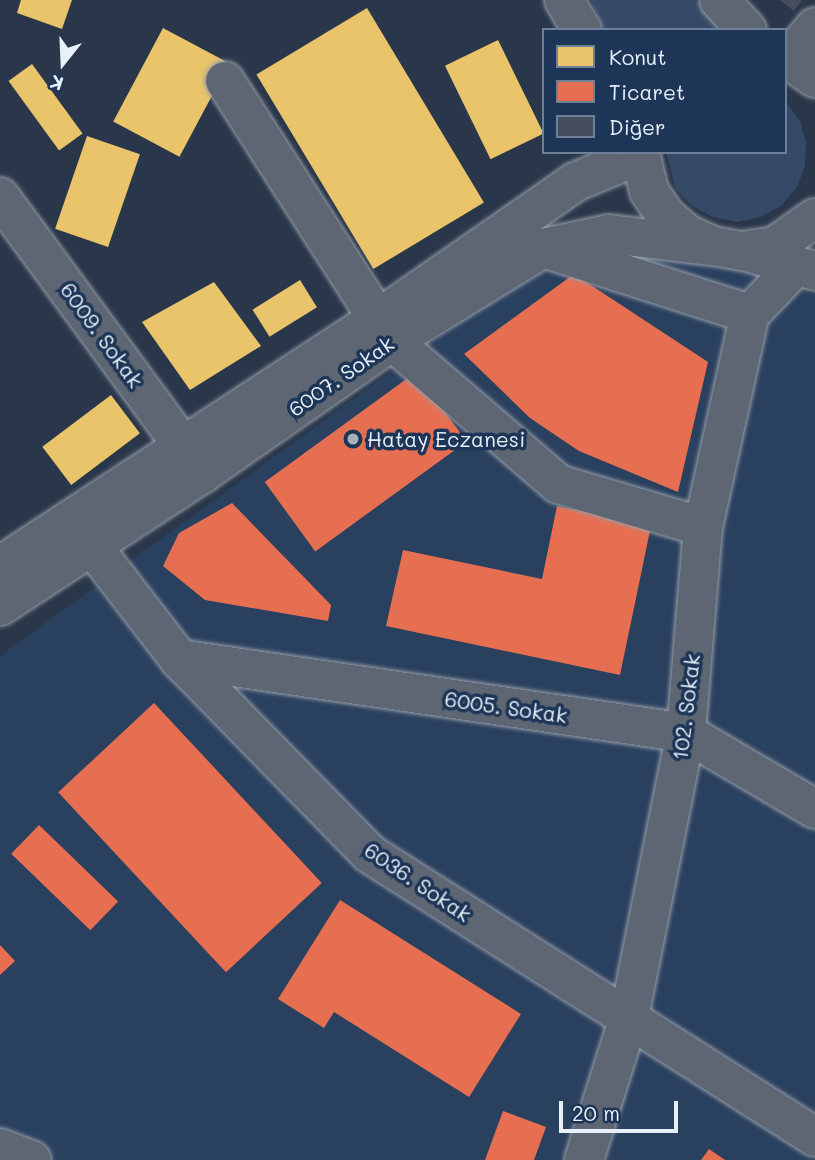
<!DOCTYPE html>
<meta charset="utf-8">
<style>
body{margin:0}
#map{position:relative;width:815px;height:1160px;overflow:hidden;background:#2a374a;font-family:Mali,sans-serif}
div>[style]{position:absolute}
.built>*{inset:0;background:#2a405f}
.green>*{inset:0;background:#354a67}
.homes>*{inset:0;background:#e9c46a;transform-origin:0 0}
.shops>*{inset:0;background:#e76f51;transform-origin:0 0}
.building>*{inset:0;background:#444e5c}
.roads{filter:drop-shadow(0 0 2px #959da7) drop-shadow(0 0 2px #959da7)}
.minor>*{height:38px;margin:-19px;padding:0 19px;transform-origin:19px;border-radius:19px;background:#5d6672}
.tertiary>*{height:38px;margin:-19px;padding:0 19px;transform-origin:19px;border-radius:19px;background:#5d6672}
.primary>*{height:38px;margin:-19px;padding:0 19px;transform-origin:19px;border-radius:19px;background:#5d6672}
.dots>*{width:19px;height:19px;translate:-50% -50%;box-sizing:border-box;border:4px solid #1d3557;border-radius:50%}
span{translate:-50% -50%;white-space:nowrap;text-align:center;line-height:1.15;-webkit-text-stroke:7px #1d3557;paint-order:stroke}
.street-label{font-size:21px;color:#e8f1f8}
.poi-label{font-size:21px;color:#e8f1f8}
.left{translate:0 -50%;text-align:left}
.legend{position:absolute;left:542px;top:28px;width:245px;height:126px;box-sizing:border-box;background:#1d3557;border:2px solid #6e8097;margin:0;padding:9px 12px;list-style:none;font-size:21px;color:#e8f1f8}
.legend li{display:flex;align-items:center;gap:14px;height:35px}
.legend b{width:35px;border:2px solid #6e8097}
.north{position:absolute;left:28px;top:28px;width:70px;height:70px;-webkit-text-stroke:5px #1d3557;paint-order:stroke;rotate:198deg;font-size:19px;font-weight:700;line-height:28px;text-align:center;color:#e8f1f8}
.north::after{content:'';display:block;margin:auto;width:24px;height:32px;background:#e8f1f8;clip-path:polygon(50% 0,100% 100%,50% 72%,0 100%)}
.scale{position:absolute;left:559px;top:1101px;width:119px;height:32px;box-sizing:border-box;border:4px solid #e8f1f8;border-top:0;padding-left:9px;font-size:21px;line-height:24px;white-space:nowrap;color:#e8f1f8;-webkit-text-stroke:5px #1d3557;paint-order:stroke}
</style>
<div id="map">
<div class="built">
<div style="clip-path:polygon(619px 247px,741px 269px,815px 295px,815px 1160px,0 1160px,0 656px,535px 267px)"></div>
</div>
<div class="green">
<div style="clip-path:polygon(591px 0,695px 0,730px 26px,716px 30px,604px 30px)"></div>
<div style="clip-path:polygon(785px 101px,800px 121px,806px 143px,805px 166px,797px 187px,781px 206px,760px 217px,737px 222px,713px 217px,692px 206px,676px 189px,666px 152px,785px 152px)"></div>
</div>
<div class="homes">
<div style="clip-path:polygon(21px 0,72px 0,62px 29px,17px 13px)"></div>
<div style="left:367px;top:8px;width:227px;height:129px;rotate:59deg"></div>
<div style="left:163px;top:28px;width:75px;height:106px;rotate:28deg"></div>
<div style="left:498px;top:40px;width:104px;height:59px;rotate:64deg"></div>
<div style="left:32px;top:64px;width:86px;height:29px;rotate:54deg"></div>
<div style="left:87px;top:136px;width:56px;height:98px;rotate:19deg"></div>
<div style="left:300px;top:280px;width:32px;height:56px;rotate:58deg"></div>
<div style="clip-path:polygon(214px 282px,261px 346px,190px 390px,142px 322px)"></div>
<div style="left:111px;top:395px;width:48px;height:86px;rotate:53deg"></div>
</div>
<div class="shops">
<div style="clip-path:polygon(574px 274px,708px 362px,678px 492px,579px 451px,530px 418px,464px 354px)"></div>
<div style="left:416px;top:372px;width:86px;height:187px;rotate:54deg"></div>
<div style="clip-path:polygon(232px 503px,331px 605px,328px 621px,205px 600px,163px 566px,179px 533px)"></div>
<div style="clip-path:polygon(557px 506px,651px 526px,620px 675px,386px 626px,403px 550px,542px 579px)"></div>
<div style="left:154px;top:703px;width:246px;height:131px;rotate:47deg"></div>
<div style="left:39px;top:825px;width:110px;height:40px;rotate:44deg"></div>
<div style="clip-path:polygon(340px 900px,521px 1014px,469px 1097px,334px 1012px,324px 1028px,278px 999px)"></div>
<div style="clip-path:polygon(0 945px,15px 961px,0 975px)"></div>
<div style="clip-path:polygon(503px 1111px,546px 1127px,534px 1160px,485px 1160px)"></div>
<div style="clip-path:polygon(709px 1149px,725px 1160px,701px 1160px)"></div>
</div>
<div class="building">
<div style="clip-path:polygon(780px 0,802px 0,794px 11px)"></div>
</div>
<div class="roads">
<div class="minor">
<div style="left:789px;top:59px;width:41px;rotate:-50.9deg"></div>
<div style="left:225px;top:81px;width:309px;rotate:57.3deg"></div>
<div style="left:392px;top:341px;width:219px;rotate:40.7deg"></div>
<div style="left:558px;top:484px;width:151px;rotate:16.5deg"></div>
<div style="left:0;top:197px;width:343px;rotate:53.7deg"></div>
<div style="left:543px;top:248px;width:217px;rotate:17.7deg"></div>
<div style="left:92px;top:546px;width:143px;rotate:52.4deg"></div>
<div style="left:179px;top:659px;width:273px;rotate:45.6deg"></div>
<div style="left:370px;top:854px;width:527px;rotate:32.45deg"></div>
<div style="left:179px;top:659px;width:512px;rotate:8.3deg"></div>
<div style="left:686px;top:733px;width:150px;rotate:30.5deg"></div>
<div style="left:0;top:1148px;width:34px;rotate:21deg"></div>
<div style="left:584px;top:1160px;width:150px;rotate:-72.5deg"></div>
<div style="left:629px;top:1017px;width:290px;rotate:-78.7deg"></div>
<div style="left:686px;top:733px;width:207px;rotate:-85.3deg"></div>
<div style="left:703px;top:527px;width:218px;rotate:-77.6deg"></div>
<div style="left:750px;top:314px;width:66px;rotate:-46.2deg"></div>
</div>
<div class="tertiary">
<div style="left:0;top:566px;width:452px;rotate:-33.2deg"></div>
<div style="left:378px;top:319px;width:240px;rotate:-34.8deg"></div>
<div style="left:575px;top:182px;width:70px;rotate:-22.6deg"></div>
<div style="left:0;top:606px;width:243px;rotate:-33.2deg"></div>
<div style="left:203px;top:473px;width:231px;rotate:-34.9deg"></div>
<div style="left:392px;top:341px;width:177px;rotate:-31.6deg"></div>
<div style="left:543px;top:248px;width:67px;rotate:-12deg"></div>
<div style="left:609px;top:234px;width:103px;rotate:6.7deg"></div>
</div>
<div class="primary">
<div style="left:564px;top:0;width:35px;rotate:59deg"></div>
<div style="left:719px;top:0;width:41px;rotate:47deg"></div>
<div style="left:785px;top:57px;width:37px;rotate:35deg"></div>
<div style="left:640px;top:152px;width:40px;rotate:77deg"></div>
<div style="left:649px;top:191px;width:29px;rotate:56deg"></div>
<div style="left:665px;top:215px;width:29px;rotate:41deg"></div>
<div style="left:687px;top:234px;width:29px;rotate:25deg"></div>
<div style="left:713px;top:246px;width:28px;rotate:10deg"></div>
<div style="left:741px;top:251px;width:34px;rotate:-8deg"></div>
<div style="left:775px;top:246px;width:49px;rotate:-35deg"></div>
<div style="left:743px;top:251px;width:75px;rotate:15.5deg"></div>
</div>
</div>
<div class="dots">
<div style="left:353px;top:439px;background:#a6b0bb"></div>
</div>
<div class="street-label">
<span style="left:102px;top:335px;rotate:54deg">6009. Sokak</span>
<span style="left:341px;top:376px;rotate:-35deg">6007. Sokak</span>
<span style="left:506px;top:707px;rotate:8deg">6005. Sokak</span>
<span style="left:686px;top:707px;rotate:-83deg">102. Sokak</span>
<span style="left:418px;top:882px;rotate:34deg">6036. Sokak</span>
</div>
<div class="poi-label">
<span class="left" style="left:367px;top:439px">Hatay Eczanesi</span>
</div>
<ul class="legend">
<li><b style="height:19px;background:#e9c46a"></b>Konut</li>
<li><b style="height:19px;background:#e76f51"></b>Ticaret</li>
<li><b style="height:19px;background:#444e5c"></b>Diğer</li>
</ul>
<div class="north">K</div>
<div class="scale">20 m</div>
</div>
